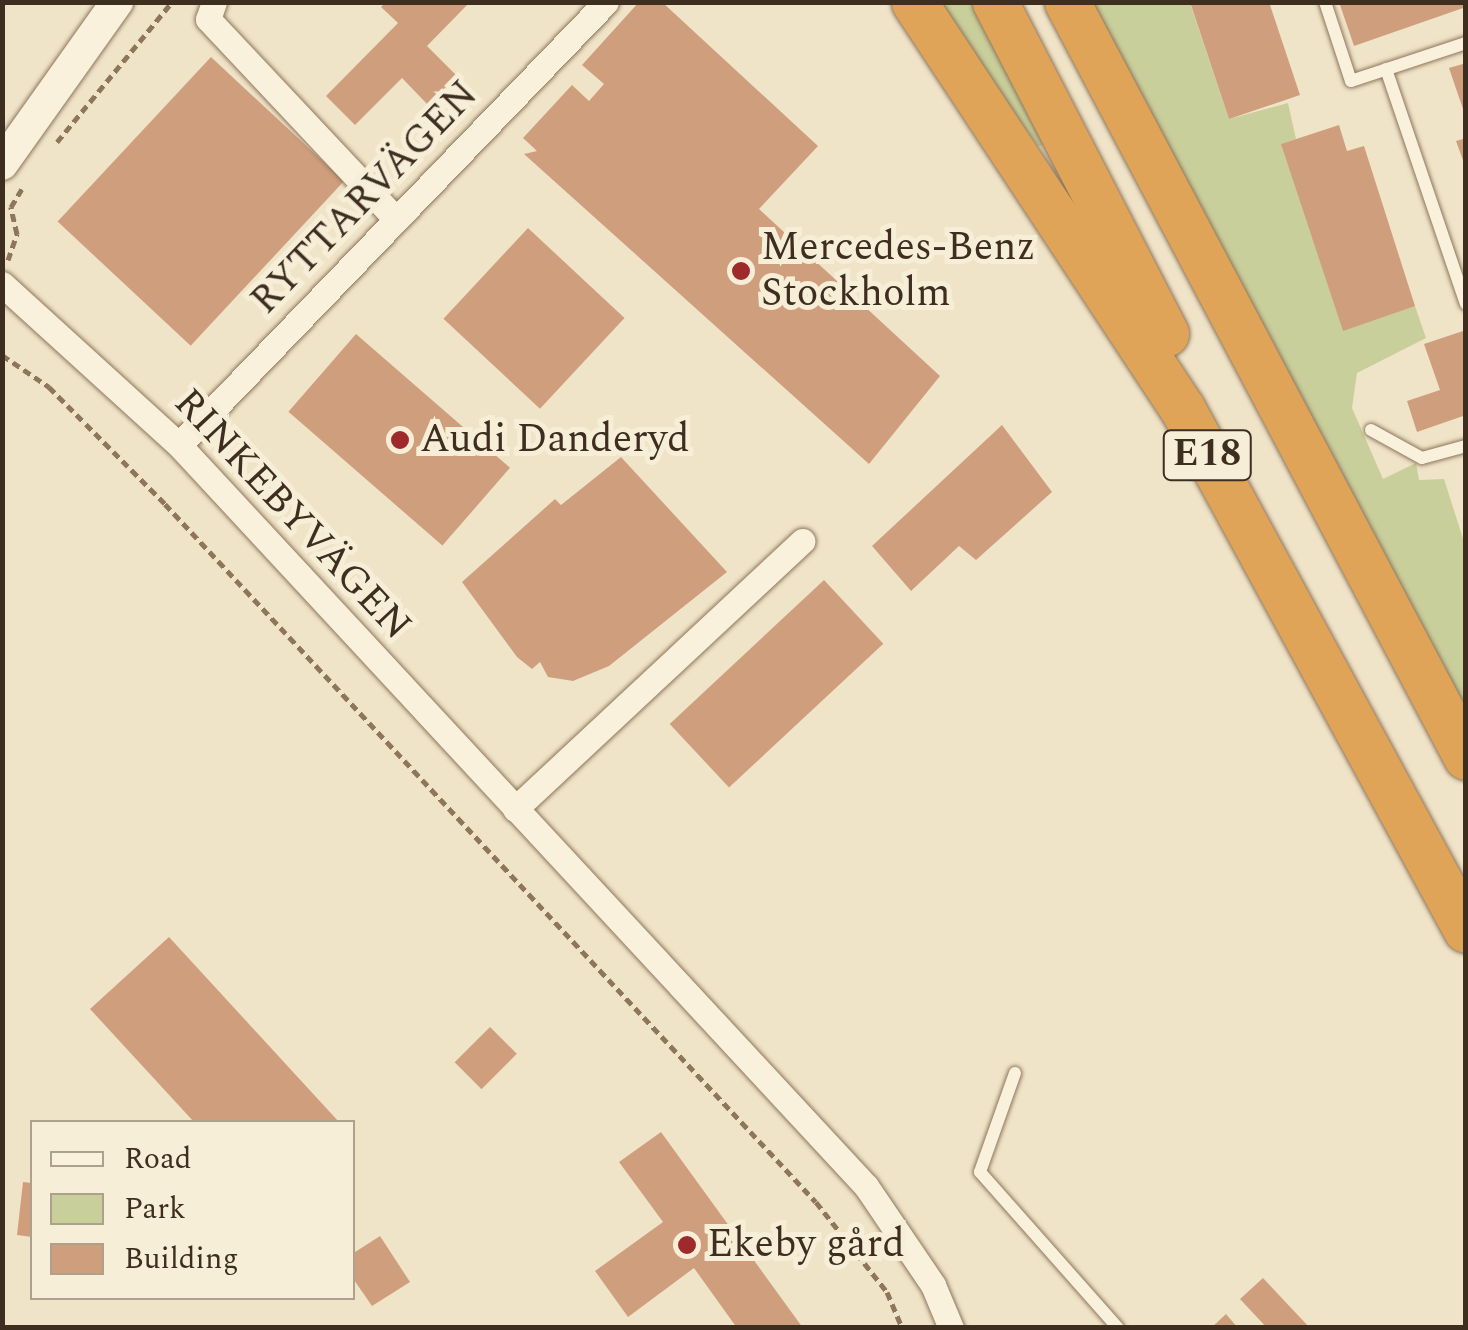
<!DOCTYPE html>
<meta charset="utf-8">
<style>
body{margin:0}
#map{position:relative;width:1468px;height:1330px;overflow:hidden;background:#f0e4c8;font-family:Spectral,serif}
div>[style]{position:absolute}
.green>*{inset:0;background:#c9cf9b}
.building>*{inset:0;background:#cf9f7d;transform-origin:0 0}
.path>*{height:5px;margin-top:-2.5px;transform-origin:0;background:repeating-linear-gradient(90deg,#8d765c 0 8px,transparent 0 13px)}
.roads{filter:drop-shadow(0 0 2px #8d765c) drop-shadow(0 0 2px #8d765c)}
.service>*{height:12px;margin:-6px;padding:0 6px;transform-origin:6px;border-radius:6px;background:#faf1dc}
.minor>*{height:25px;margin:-12.5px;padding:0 12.5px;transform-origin:12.5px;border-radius:12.5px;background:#faf1dc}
.tertiary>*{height:32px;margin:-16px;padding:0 16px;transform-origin:16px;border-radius:16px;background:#faf1dc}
.motorway>*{height:45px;margin:-22.5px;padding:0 22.5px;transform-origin:22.5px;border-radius:22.5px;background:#e0a458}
.dots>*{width:28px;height:28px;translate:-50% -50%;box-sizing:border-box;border:5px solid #f7eed8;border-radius:50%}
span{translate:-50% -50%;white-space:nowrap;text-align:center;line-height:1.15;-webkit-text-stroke:10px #f7eed8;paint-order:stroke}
.shield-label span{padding:2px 8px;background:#f7eed8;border:2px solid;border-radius:8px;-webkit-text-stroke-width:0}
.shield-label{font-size:38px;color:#3d2e20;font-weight:700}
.street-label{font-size:40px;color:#3d2e20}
.poi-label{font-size:40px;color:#3d2e20}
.left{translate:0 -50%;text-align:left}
.frame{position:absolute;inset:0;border:5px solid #3d2e20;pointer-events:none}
.legend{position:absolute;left:30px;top:1120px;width:325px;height:180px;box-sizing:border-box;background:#f7eed8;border:2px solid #ada18e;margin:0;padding:12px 18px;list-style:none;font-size:30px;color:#3d2e20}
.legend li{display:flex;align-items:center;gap:20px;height:50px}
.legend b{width:50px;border:2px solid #ada18e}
</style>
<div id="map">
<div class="green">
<div style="clip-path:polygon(935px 3px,971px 3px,1047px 145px,1038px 146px)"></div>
<div style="clip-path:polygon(1092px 3px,1190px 3px,1229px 119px,1288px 103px,1296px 139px,1282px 144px,1415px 306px,1426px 338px,1357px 373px,1352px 408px,1383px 479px,1416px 463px,1419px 480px,1444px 479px,1465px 545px,1465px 708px)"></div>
</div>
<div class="building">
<div style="clip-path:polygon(386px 2px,470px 2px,427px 46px,457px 76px,428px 105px,402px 78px,355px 125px,326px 96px,398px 23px,381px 7px)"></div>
<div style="clip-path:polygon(639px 2px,662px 2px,818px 146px,759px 209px,940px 376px,869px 464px,524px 154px,537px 151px,523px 138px,572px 85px,589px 101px,604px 84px,582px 65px)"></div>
<div style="clip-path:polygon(1190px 2px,1269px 2px,1300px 95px,1229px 119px)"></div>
<div style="clip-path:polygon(1339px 2px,1466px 2px,1466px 7px,1354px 46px)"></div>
<div style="left:211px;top:57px;width:182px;height:225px;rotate:43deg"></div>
<div style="clip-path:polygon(1466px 63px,1466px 115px,1465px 115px,1449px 68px)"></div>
<div style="clip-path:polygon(1339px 125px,1347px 151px,1364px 146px,1415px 306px,1343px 331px,1281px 144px)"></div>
<div style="clip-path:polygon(1466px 138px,1466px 166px,1465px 166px,1456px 141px)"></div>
<div style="left:528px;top:228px;width:132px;height:124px;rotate:43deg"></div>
<div style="clip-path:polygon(1466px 330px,1466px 415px,1417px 432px,1407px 401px,1440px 390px,1424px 344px)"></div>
<div style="left:356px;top:334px;width:204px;height:103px;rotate:41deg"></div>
<div style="clip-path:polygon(1002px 425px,1052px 492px,976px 560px,959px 546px,911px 591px,872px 546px)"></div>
<div style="clip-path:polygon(621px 457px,727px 572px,609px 666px,573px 681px,548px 677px,540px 662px,532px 669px,517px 657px,462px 582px,555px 499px,561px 505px)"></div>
<div style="left:824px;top:580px;width:87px;height:211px;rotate:47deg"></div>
<div style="clip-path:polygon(169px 937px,339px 1122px,194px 1122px,90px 1009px)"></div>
<div style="left:490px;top:1027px;width:38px;height:50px;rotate:45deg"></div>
<div style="clip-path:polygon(661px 1132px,803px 1328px,737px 1328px,694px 1268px,628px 1317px,595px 1271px,663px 1222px,619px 1162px)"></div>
<div style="clip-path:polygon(23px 1182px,32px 1183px,32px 1237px,17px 1235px)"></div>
<div style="clip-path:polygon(380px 1236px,410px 1282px,372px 1306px,352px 1277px,352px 1254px)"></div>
<div style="clip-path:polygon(1263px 1278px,1310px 1328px,1267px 1328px,1240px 1299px)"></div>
<div style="clip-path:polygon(1226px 1314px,1238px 1328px,1211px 1328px)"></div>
</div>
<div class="path">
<div style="left:57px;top:142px;width:181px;rotate:-50.6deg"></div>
<div style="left:8px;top:260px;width:28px;rotate:-71deg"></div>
<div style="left:17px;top:234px;width:28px;rotate:-103deg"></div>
<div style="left:11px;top:207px;width:23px;rotate:-59deg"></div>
<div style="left:2px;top:355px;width:57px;rotate:34.2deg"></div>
<div style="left:49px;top:387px;width:165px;rotate:45.2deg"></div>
<div style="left:165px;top:504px;width:954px;rotate:47deg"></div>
<div style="left:816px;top:1202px;width:115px;rotate:51.7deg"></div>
<div style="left:887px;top:1292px;width:39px;rotate:67deg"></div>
</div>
<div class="roads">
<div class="service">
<div style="left:1325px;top:2px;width:83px;rotate:71.8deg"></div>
<div style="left:1351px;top:81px;width:121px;rotate:-18.3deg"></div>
<div style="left:1386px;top:69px;width:248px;rotate:71.2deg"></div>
<div style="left:1371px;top:430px;width:58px;rotate:28.8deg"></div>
<div style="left:1422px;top:458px;width:46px;rotate:-15.3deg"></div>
<div style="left:1015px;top:1073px;width:105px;rotate:109.5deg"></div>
<div style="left:980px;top:1172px;width:208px;rotate:48.5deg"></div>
</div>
<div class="minor">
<div style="left:214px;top:2px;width:18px;rotate:109deg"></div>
<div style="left:208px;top:19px;width:274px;rotate:46.8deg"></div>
<div style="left:2px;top:284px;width:239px;rotate:42.3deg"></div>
<div style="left:179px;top:445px;width:1010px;rotate:47.17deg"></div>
<div style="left:866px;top:1186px;width:120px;rotate:55.9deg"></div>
<div style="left:933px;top:1285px;width:47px;rotate:67.3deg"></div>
<div style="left:179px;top:445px;width:615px;rotate:-46.05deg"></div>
<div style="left:515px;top:809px;width:393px;rotate:-43deg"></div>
</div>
<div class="tertiary">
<div style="left:2px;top:164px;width:199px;rotate:-54.6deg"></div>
</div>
<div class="motorway">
<div style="left:914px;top:2px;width:486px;rotate:56.6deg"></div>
<div style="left:1182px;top:408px;width:594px;rotate:61.45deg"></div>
<div style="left:995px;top:2px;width:373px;rotate:62.7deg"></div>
<div style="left:1067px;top:2px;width:854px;rotate:62.14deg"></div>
</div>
</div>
<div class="dots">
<div style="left:741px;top:271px;background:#9e2a2b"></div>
<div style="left:400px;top:440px;background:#9e2a2b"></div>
<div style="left:687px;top:1245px;background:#9e2a2b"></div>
</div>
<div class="shield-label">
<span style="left:1207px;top:455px">E18</span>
</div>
<div class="street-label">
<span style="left:365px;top:198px;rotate:-46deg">RYTTARVÄGEN</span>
<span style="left:292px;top:515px;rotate:47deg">RINKEBYVÄGEN</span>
</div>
<div class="poi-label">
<span class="left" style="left:761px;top:271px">Mercedes-Benz<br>Stockholm</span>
<span class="left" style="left:420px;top:440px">Audi Danderyd</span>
<span class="left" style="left:707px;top:1245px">Ekeby gård</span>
</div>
<div class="frame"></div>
<ul class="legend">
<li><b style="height:12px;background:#faf1dc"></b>Road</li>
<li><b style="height:28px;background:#c9cf9b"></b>Park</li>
<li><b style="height:28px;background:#cf9f7d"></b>Building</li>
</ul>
</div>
